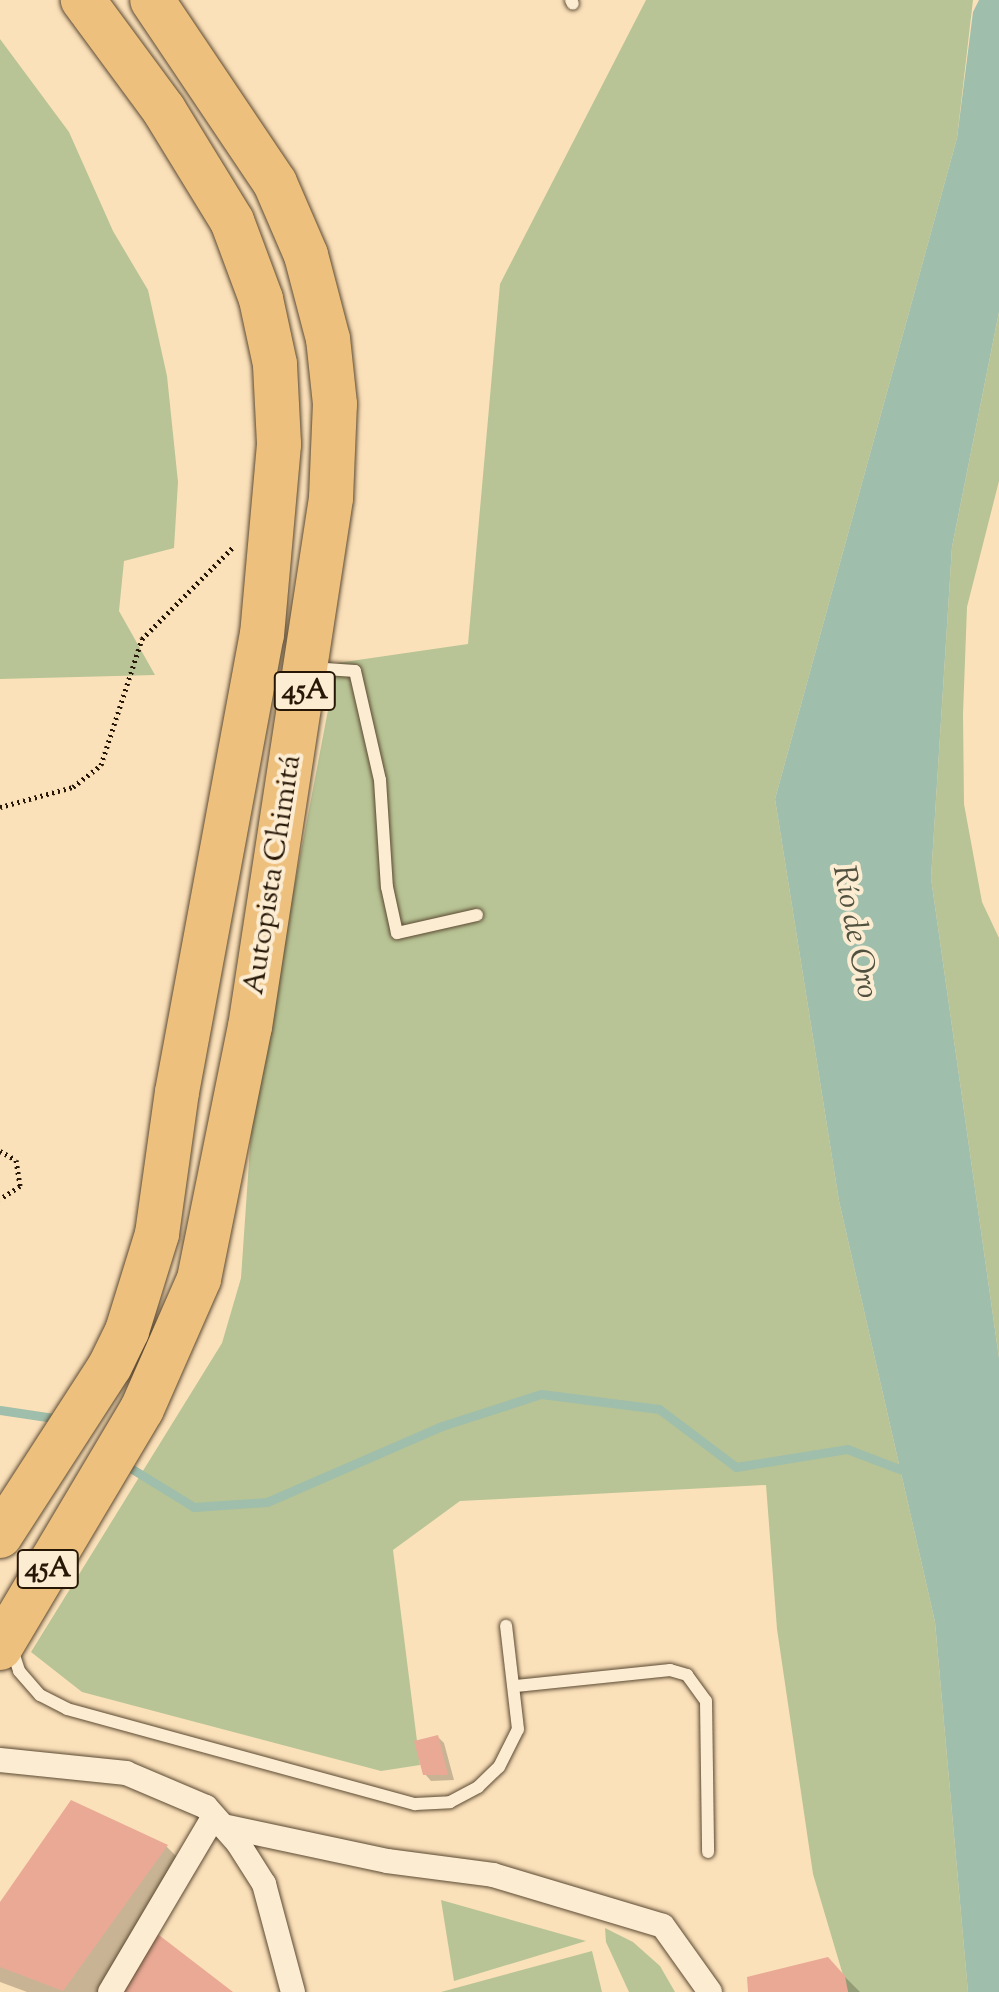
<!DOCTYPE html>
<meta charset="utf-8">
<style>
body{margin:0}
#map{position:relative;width:999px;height:1992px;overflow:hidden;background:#fbe1ba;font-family:"Sorts Mill Goudy",serif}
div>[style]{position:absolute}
.green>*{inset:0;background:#b8c495}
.water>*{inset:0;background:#9fbeab}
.shadow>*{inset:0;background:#0003}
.stream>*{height:9px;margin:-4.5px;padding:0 4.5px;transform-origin:4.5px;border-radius:4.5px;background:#9fbeab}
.building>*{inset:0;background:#e9a995}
.path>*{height:5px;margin-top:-2.5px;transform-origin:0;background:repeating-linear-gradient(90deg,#271706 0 2px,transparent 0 6px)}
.roads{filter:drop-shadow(0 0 2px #5c4a33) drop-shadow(0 0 2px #5c4a33)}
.lane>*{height:12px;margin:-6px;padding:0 6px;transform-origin:6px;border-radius:6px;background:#fcecd2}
.street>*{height:24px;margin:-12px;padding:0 12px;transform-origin:12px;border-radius:12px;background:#fcecd2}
.highway>*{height:44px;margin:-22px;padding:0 22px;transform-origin:22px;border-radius:22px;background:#eec07d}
span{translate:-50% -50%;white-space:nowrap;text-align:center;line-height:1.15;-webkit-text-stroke:8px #fcecd2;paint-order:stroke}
.shield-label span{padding:2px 6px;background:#fcecd2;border:2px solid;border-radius:6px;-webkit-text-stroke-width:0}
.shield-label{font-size:28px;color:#271706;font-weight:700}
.street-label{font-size:30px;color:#271706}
.water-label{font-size:32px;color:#515140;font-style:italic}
</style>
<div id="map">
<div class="green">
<div style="clip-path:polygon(646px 0,973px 0,957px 138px,775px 799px,839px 1201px,935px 1622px,968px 1992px,848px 1992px,813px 1874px,777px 1629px,766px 1485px,460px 1501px,393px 1550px,420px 1765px,381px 1771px,82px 1692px,31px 1652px,222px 1343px,241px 1278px,253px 1103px,337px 663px,468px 644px,500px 284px)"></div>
<div style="clip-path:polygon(0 39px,69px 132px,113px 231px,148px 290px,167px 376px,178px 482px,174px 548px,124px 561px,119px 611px,155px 675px,0 679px)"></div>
<div style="clip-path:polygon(999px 312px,999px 481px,967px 607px,963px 714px,964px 804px,982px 902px,999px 938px,999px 1358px,931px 878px,952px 547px)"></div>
<div style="clip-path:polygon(441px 1900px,586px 1941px,454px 1981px)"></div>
<div style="clip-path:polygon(605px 1928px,633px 1942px,660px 1966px,675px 1992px,629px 1992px,606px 1942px)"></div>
<div style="clip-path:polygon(592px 1951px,602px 1992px,441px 1992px)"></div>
</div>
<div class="water">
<div style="clip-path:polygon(979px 0,999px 0,999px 312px,952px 547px,931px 878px,999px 1358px,999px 1992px,968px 1992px,935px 1622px,839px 1201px,775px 799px,957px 138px,973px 12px)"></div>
</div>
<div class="shadow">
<div style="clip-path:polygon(438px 1737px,444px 1743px,454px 1780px,431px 1781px,425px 1774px)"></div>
<div style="clip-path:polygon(72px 1802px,167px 1847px,194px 1874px,109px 1992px,27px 1992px,0 1982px,0 1906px)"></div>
<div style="clip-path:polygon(827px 1959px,860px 1992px,750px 1992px)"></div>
</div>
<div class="stream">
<div style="left:0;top:1410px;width:61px;rotate:8.5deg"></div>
<div style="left:124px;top:1464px;width:82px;rotate:31.6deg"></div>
<div style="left:194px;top:1507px;width:73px;rotate:-3.9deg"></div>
<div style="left:267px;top:1502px;width:191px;rotate:-23.5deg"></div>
<div style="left:442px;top:1426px;width:104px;rotate:-17.9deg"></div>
<div style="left:541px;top:1394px;width:119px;rotate:7.2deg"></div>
<div style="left:659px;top:1409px;width:96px;rotate:37deg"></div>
<div style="left:736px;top:1467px;width:112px;rotate:-9.2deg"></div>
<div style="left:847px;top:1449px;width:67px;rotate:20.9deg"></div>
</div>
<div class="building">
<div style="clip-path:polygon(438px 1735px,448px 1775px,423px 1775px,414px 1741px)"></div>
<div style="clip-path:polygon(71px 1800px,168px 1845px,63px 1991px,0 1967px,0 1902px)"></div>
<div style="clip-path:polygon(155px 1932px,233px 1992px,119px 1992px)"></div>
<div style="clip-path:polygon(828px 1957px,845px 1976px,848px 1992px,748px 1992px,747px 1977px)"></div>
</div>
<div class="path">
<div style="left:0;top:807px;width:76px;rotate:-15.3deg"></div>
<div style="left:73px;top:787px;width:36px;rotate:-38deg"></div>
<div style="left:101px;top:765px;width:133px;rotate:-72deg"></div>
<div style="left:142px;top:639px;width:131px;rotate:-45.3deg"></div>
<div style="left:0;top:1151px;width:18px;rotate:29deg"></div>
<div style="left:16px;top:1160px;width:26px;rotate:81deg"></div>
<div style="left:20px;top:1186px;width:24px;rotate:147deg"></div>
</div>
<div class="roads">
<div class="lane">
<div style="left:571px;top:0;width:4px;rotate:63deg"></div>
<div style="left:311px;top:668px;width:44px;rotate:3.9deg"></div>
<div style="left:355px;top:671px;width:112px;rotate:77.1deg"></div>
<div style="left:380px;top:780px;width:107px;rotate:86.3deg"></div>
<div style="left:387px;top:887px;width:47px;rotate:77.7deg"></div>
<div style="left:397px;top:933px;width:82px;rotate:-12.7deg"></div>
<div style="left:12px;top:1649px;width:23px;rotate:72deg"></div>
<div style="left:19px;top:1671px;width:32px;rotate:49deg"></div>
<div style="left:40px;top:1695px;width:30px;rotate:27deg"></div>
<div style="left:67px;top:1709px;width:361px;rotate:15.3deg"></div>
<div style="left:415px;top:1804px;width:35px;rotate:-3deg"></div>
<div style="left:450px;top:1802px;width:32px;rotate:-28deg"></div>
<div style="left:478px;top:1787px;width:29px;rotate:-44deg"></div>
<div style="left:499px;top:1767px;width:42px;rotate:-63.4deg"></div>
<div style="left:518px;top:1729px;width:104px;rotate:-96.6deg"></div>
<div style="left:516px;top:1686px;width:155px;rotate:-5.9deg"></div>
<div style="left:670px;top:1670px;width:18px;rotate:16deg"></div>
<div style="left:687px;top:1675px;width:32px;rotate:54deg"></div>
<div style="left:706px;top:1701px;width:151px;rotate:89.2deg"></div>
</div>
<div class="street">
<div style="left:0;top:1760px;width:127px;rotate:5.9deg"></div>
<div style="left:126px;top:1773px;width:87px;rotate:23deg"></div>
<div style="left:206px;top:1807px;width:48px;rotate:48.4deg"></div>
<div style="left:238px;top:1843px;width:49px;rotate:57.6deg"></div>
<div style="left:264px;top:1884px;width:112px;rotate:75deg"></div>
<div style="left:223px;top:1826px;width:168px;rotate:12deg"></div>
<div style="left:387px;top:1861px;width:107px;rotate:7.5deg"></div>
<div style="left:493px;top:1875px;width:177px;rotate:16.7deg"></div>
<div style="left:663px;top:1926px;width:81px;rotate:54.5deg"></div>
<div style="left:110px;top:1992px;width:204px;rotate:-59.4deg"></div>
</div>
<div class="highway">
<div style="left:0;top:1536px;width:202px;rotate:-57.1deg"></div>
<div style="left:110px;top:1366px;width:39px;rotate:-64deg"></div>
<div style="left:127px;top:1331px;width:102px;rotate:-72.8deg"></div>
<div style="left:157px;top:1234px;width:143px;rotate:-82deg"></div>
<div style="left:177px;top:1092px;width:465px;rotate:-79.5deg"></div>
<div style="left:262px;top:635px;width:192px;rotate:-84.9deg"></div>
<div style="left:279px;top:444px;width:80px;rotate:-92.9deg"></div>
<div style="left:275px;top:364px;width:66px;rotate:-102.2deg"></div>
<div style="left:261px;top:299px;width:83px;rotate:-110.4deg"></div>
<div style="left:232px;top:221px;width:130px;rotate:-121.5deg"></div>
<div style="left:164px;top:110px;width:137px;rotate:-126.4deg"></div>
<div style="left:0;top:1648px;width:278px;rotate:-59.3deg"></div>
<div style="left:142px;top:1409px;width:142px;rotate:-66.3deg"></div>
<div style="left:199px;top:1279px;width:257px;rotate:-78.6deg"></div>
<div style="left:250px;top:1027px;width:535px;rotate:-81.29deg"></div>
<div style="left:331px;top:498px;width:94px;rotate:-87.6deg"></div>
<div style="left:335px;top:404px;width:65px;rotate:-96.1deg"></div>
<div style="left:328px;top:339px;width:87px;rotate:-104.7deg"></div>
<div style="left:306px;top:255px;width:78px;rotate:-113.3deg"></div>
<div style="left:275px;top:183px;width:220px;rotate:-123.9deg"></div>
</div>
</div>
<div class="shield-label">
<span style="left:305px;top:691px">45A</span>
<span style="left:48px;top:1569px">45A</span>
</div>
<div class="street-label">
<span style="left:274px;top:875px;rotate:-81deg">Autopista Chimitá</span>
</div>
<div class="water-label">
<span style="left:854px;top:932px;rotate:79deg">Río de Oro</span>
</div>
</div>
